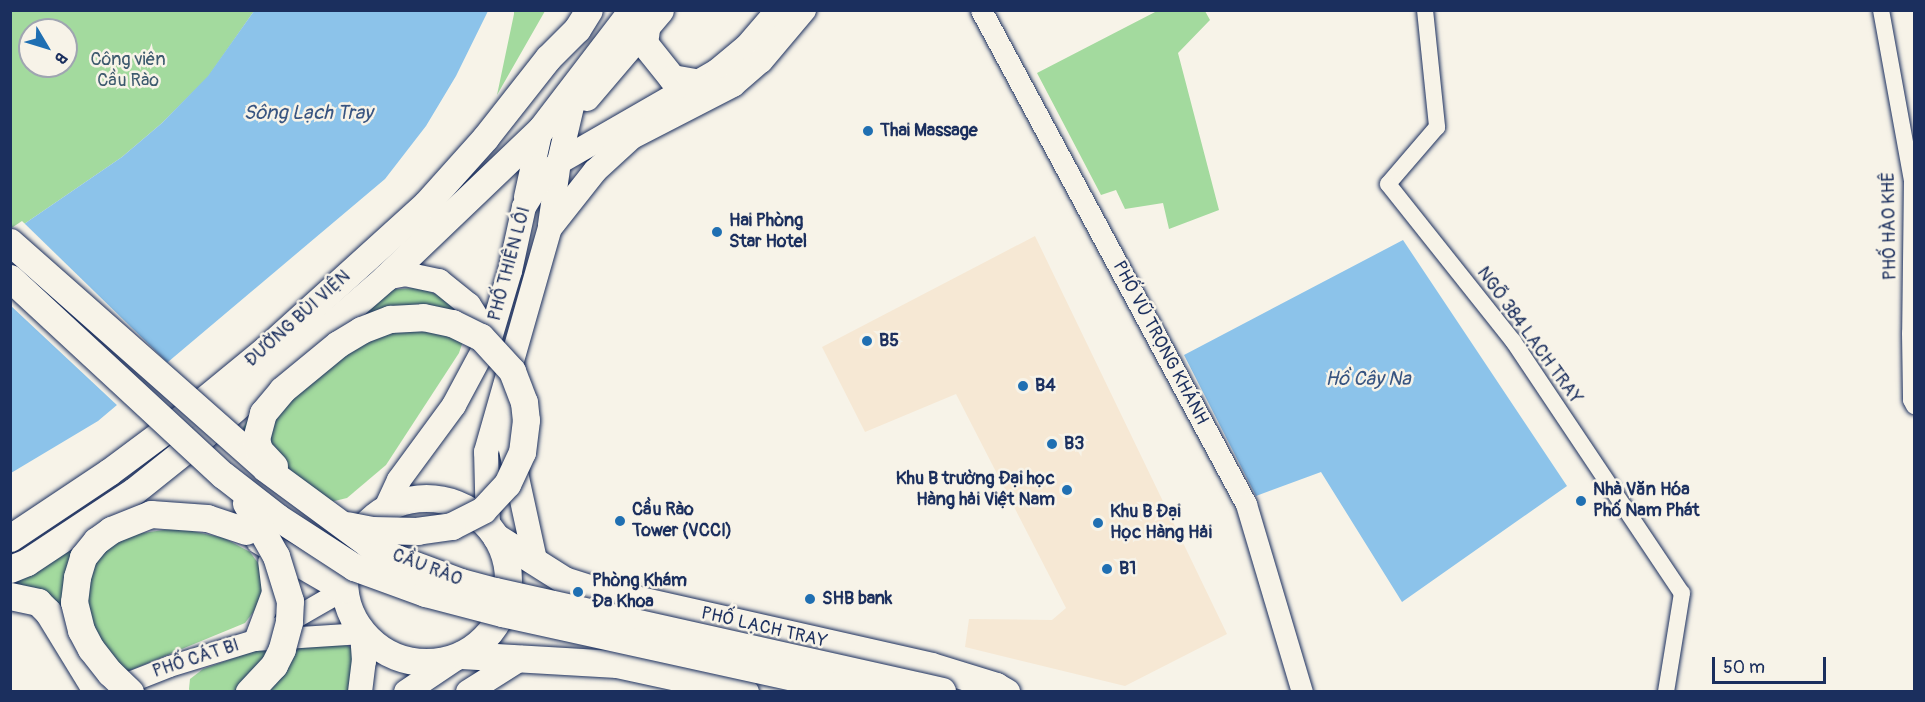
<!DOCTYPE html>
<meta charset="utf-8">
<style>
body{margin:0}
#map{position:relative;width:1925px;height:702px;overflow:hidden;background:#f7f3e8;font-family:Pangolin,sans-serif}
div>[style]{position:absolute}
.built>*{inset:0;background:#f6e8d4}
.green>*{inset:0;background:#a3da9e}
.water>*{inset:0;background:#8cc3ea}
.pier>*{inset:0;background:#f7f3e8}
.roads{filter:drop-shadow(0 0 2px #1b2f5e) drop-shadow(0 0 2px #1b2f5e)}
.minor>*{height:16px;margin:-8px;padding:0 8px;transform-origin:8px;border-radius:8px;background:#f7f3e8}
.tertiary>*{height:21px;margin:-10.5px;padding:0 10.5px;transform-origin:10.5px;border-radius:10.5px;background:#f7f3e8}
.secondary>*{height:24px;margin:-12px;padding:0 12px;transform-origin:12px;border-radius:12px;background:#f7f3e8}
.primary>*{height:27px;margin:-13.5px;padding:0 13.5px;transform-origin:13.5px;border-radius:13.5px;background:#f7f3e8}
.primary>.ring{margin:-13.5px;padding:0;box-sizing:content-box;background:none;border:27px solid #f7f3e8;border-radius:50%}
.bridges{filter:drop-shadow(0 0 2px #1b2f5e) drop-shadow(0 0 2px #1b2f5e)}
.primary-bridge>*{height:27px;margin:-13.5px;padding:0 13.5px;transform-origin:13.5px;border-radius:13.5px;background:#f7f3e8}
.dots>*{width:16px;height:16px;translate:-50% -50%;box-sizing:border-box;border:3px solid #f7f3e8;border-radius:50%}
span{translate:-50% -50%;white-space:nowrap;text-align:center;line-height:1.15;-webkit-text-stroke:5px #f7f3e8;paint-order:stroke}
.park-label{font-size:18px;color:#3d5a6e}
.poi-label{font-size:18px;color:#1b2f5e;font-weight:700}
.left{translate:0 -50%;text-align:left}
.right{translate:-100% -50%;text-align:right}
.street-label{font-size:18px;color:#1b2f5e}
.water-label{font-size:20px;color:#375481;font-style:italic}
.frame{position:absolute;inset:0;border:12px solid #1b2f5e;pointer-events:none}
.north{position:absolute;left:18px;top:18px;width:60px;height:60px;box-sizing:border-box;background:#f7f3e8;border:2px solid #9fa5b1;border-radius:50%;rotate:128deg;font-size:16px;font-weight:700;line-height:24px;text-align:center;color:#1b2f5e}
.north::after{content:'';display:block;margin:auto;width:21px;height:27px;background:#1f6fb2;clip-path:polygon(50% 0,100% 100%,50% 72%,0 100%)}
.scale{position:absolute;left:1712px;top:657px;width:114px;height:27px;box-sizing:border-box;border:3px solid #1b2f5e;border-top:0;padding-left:8px;font-size:18px;line-height:21px;white-space:nowrap;color:#1b2f5e;-webkit-text-stroke:4px #f7f3e8;paint-order:stroke}
</style>
<div id="map">
<div class="built">
<div style="clip-path:polygon(1035px 236px,1227px 634px,1125px 686px,965px 647px,969px 619px,1052px 620px,1066px 608px,956px 394px,865px 432px,822px 347px)"></div>
</div>
<div class="green">
<div style="clip-path:polygon(evenodd,11px 11px,254px 11px,208px 77px,162px 123px,122px 157px,11px 233px,11px 11px,30px 30px,66px 30px,66px 66px,30px 66px,30px 30px)"></div>
<div style="clip-path:polygon(514px 11px,545px 11px,497px 95px,514px 14px)"></div>
<div style="clip-path:polygon(1157px 11px,1205px 11px,1210px 20px,1178px 53px,1219px 210px,1169px 229px,1163px 203px,1125px 209px,1116px 190px,1101px 195px,1037px 73px)"></div>
<div style="clip-path:polygon(413px 288px,428px 291px,445px 298px,460px 316px,464px 338px,459px 353px,386px 465px,347px 498px,322px 504px,245px 446px,243px 428px,260px 397px,385px 290px)"></div>
<div style="clip-path:polygon(178px 528px,224px 538px,250px 552px,261px 567px,263px 592px,254px 611px,245px 623px,109px 679px,56px 604px,34px 587px,11px 588px,11px 584px,84px 536px,128px 535px)"></div>
<div style="clip-path:polygon(342px 643px,357px 651px,358px 691px,190px 692px,189px 689px,190px 679px,203px 669px,271px 645px)"></div>
</div>
<div class="water">
<div style="clip-path:polygon(254px 11px,488px 11px,456px 76px,426px 126px,385px 179px,98px 421px,11px 473px,11px 233px,122px 157px,162px 123px,208px 76px)"></div>
<div style="clip-path:polygon(1403px 240px,1567px 486px,1402px 602px,1321px 472px,1256px 496px,1184px 355px)"></div>
</div>
<div class="pier">
<div style="clip-path:polygon(22px 221px,169px 364px,119px 407px,10px 305px,10px 229px)"></div>
</div>
<div class="roads">
<div class="minor">
<div style="left:1425px;top:10px;width:118px;rotate:84.1deg"></div>
<div style="left:1437px;top:127px;width:75px;rotate:130.7deg"></div>
<div style="left:1388px;top:184px;width:201px;rotate:51.5deg"></div>
<div style="left:1513px;top:341px;width:303px;rotate:56.2deg"></div>
<div style="left:1682px;top:593px;width:100px;rotate:99.2deg"></div>
<div style="left:1881px;top:10px;width:173px;rotate:79.7deg"></div>
<div style="left:1912px;top:180px;width:153px;rotate:90.7deg"></div>
<div style="left:1910px;top:333px;width:67px;rotate:89.1deg"></div>
<div style="left:1911px;top:400px;width:7px;rotate:63deg"></div>
</div>
<div class="tertiary">
<div style="left:981px;top:10px;width:561px;rotate:61.79deg"></div>
<div style="left:1246px;top:504px;width:196px;rotate:73.4deg"></div>
<div style="left:278px;top:627px;width:76px;rotate:-29.9deg"></div>
<div style="left:254px;top:640px;width:51px;rotate:-69.4deg"></div>
<div style="left:272px;top:592px;width:31px;rotate:-97deg"></div>
<div style="left:111px;top:689px;width:62px;rotate:-21.6deg"></div>
<div style="left:169px;top:666px;width:89px;rotate:-17deg"></div>
<div style="left:254px;top:640px;width:108px;rotate:-3.7deg"></div>
</div>
<div class="secondary">
<div style="left:526px;top:197px;width:70px;rotate:-77.6deg"></div>
<div style="left:550px;top:225px;width:64px;rotate:-81.9deg"></div>
<div style="left:559px;top:162px;width:79px;rotate:-76.8deg"></div>
<div style="left:385px;top:278px;width:20px;rotate:-11deg"></div>
<div style="left:405px;top:274px;width:35px;rotate:12deg"></div>
<div style="left:439px;top:281px;width:38px;rotate:39deg"></div>
<div style="left:469px;top:305px;width:39px;rotate:58deg"></div>
<div style="left:501px;top:404px;width:160px;rotate:77.7deg"></div>
<div style="left:386px;top:508px;width:31px;rotate:-65deg"></div>
<div style="left:399px;top:480px;width:93px;rotate:-53.7deg"></div>
<div style="left:454px;top:405px;width:76px;rotate:-61.8deg"></div>
<div style="left:490px;top:338px;width:70px;rotate:-73.4deg"></div>
<div style="left:510px;top:271px;width:66px;rotate:-77.7deg"></div>
<div style="left:524px;top:207px;width:28px;rotate:-58deg"></div>
<div style="left:539px;top:183px;width:29px;rotate:-46deg"></div>
<div style="left:559px;top:162px;width:182px;rotate:-29.9deg"></div>
<div style="left:717px;top:71px;width:38px;rotate:-40deg"></div>
<div style="left:746px;top:47px;width:49px;rotate:-49.1deg"></div>
<div style="left:488px;top:526px;width:74px;rotate:-91.5deg"></div>
<div style="left:486px;top:452px;width:233px;rotate:-74.1deg"></div>
<div style="left:550px;top:228px;width:73px;rotate:-51.7deg"></div>
<div style="left:595px;top:171px;width:50px;rotate:-42.6deg"></div>
<div style="left:632px;top:137px;width:114px;rotate:-27.2deg"></div>
<div style="left:733px;top:85px;width:37px;rotate:-41deg"></div>
<div style="left:761px;top:61px;width:67px;rotate:-49.9deg"></div>
<div style="left:360px;top:692px;width:31px;rotate:-83deg"></div>
<div style="left:364px;top:661px;width:28px;rotate:-94deg"></div>
<div style="left:406px;top:692px;width:66px;rotate:-33.9deg"></div>
<div style="left:468px;top:692px;width:64px;rotate:-32.2deg"></div>
</div>
<div class="primary">
<div style="left:646px;top:29px;width:14px;rotate:98deg"></div>
<div style="left:644px;top:43px;width:45px;rotate:51.3deg"></div>
<div style="left:672px;top:78px;width:23px;rotate:10deg"></div>
<div style="left:586px;top:97px;width:114px;rotate:-49.6deg"></div>
<div class="ring" style="left:344px;top:498px;width:137px;height:137px"></div>
<div style="left:496px;top:537px;width:80px;rotate:32.3deg"></div>
<div style="left:564px;top:580px;width:33px;rotate:18deg"></div>
<div style="left:595px;top:590px;width:344px;rotate:12.7deg"></div>
<div style="left:931px;top:666px;width:68px;rotate:17.1deg"></div>
<div style="left:996px;top:686px;width:12px;rotate:31deg"></div>
<div style="left:10px;top:538px;width:119px;rotate:-33.7deg"></div>
<div style="left:109px;top:472px;width:97px;rotate:-36.6deg"></div>
<div style="left:187px;top:414px;width:102px;rotate:-39.4deg"></div>
<div style="left:266px;top:349px;width:216px;rotate:-42.2deg"></div>
<div style="left:426px;top:204px;width:89px;rotate:-48.2deg"></div>
<div style="left:485px;top:138px;width:102px;rotate:-51.8deg"></div>
<div style="left:548px;top:58px;width:41px;rotate:-45deg"></div>
<div style="left:577px;top:29px;width:22px;rotate:-58deg"></div>
<div style="left:259px;top:540px;width:98px;rotate:30deg"></div>
<div style="left:10px;top:569px;width:18px;rotate:-22deg"></div>
<div style="left:27px;top:562px;width:128px;rotate:-33.6deg"></div>
<div style="left:134px;top:491px;width:90px;rotate:-38.7deg"></div>
<div style="left:204px;top:435px;width:240px;rotate:-40.9deg"></div>
<div style="left:385px;top:278px;width:216px;rotate:-43.7deg"></div>
<div style="left:541px;top:129px;width:150px;rotate:-52.6deg"></div>
<div style="left:10px;top:596px;width:29px;rotate:12deg"></div>
<div style="left:38px;top:602px;width:14px;rotate:45deg"></div>
<div style="left:48px;top:612px;width:94px;rotate:58.5deg"></div>
<div style="left:461px;top:655px;width:156px;rotate:3.3deg"></div>
<div style="left:617px;top:664px;width:131px;rotate:12.3deg"></div>
</div>
</div>
<div class="bridges">
<div class="primary-bridge">
<div style="left:10px;top:242px;width:341px;rotate:41.5deg"></div>
<div style="left:265px;top:468px;width:128px;rotate:36.4deg"></div>
<div style="left:368px;top:544px;width:31px;rotate:27deg"></div>
<div style="left:396px;top:558px;width:69px;rotate:20.3deg"></div>
<div style="left:461px;top:582px;width:35px;rotate:15deg"></div>
<div style="left:495px;top:591px;width:458px;rotate:12.6deg"></div>
<div style="left:10px;top:278px;width:290px;rotate:42.8deg"></div>
<div style="left:223px;top:475px;width:68px;rotate:37.9deg"></div>
<div style="left:277px;top:517px;width:92px;rotate:33deg"></div>
<div style="left:354px;top:567px;width:76px;rotate:20.1deg"></div>
<div style="left:425px;top:593px;width:80px;rotate:14.6deg"></div>
<div style="left:502px;top:613px;width:367px;rotate:12.4deg"></div>
<div style="left:274px;top:466px;width:22px;rotate:-133deg"></div>
<div style="left:259px;top:450px;width:11px;rotate:-105deg"></div>
<div style="left:256px;top:439px;width:27px;rotate:-75deg"></div>
<div style="left:263px;top:413px;width:30px;rotate:-50deg"></div>
<div style="left:282px;top:390px;width:72px;rotate:-39.4deg"></div>
<div style="left:338px;top:344px;width:27px;rotate:-31deg"></div>
<div style="left:361px;top:330px;width:31px;rotate:-21deg"></div>
<div style="left:390px;top:319px;width:33px;rotate:-3deg"></div>
<div style="left:423px;top:317px;width:30px;rotate:12deg"></div>
<div style="left:452px;top:323px;width:32px;rotate:26deg"></div>
<div style="left:481px;top:337px;width:46px;rotate:47.6deg"></div>
<div style="left:512px;top:371px;width:33px;rotate:69deg"></div>
<div style="left:524px;top:402px;width:18px;rotate:84deg"></div>
<div style="left:526px;top:420px;width:32px;rotate:97deg"></div>
<div style="left:522px;top:452px;width:35px;rotate:115deg"></div>
<div style="left:507px;top:484px;width:35px;rotate:133deg"></div>
<div style="left:483px;top:510px;width:35px;rotate:153deg"></div>
<div style="left:452px;top:526px;width:34px;rotate:172deg"></div>
<div style="left:418px;top:531px;width:46px;rotate:-178.8deg"></div>
<div style="left:372px;top:530px;width:25px;rotate:-169deg"></div>
<div style="left:246px;top:503px;width:61px;rotate:60.5deg"></div>
<div style="left:276px;top:556px;width:47px;rotate:72.7deg"></div>
<div style="left:290px;top:601px;width:21px;rotate:93deg"></div>
<div style="left:289px;top:622px;width:28px;rotate:105deg"></div>
<div style="left:282px;top:649px;width:18px;rotate:117deg"></div>
<div style="left:274px;top:665px;width:37px;rotate:133deg"></div>
<div style="left:130px;top:692px;width:28px;rotate:-136deg"></div>
<div style="left:110px;top:673px;width:31px;rotate:-128deg"></div>
<div style="left:91px;top:649px;width:21px;rotate:-118deg"></div>
<div style="left:81px;top:630px;width:29px;rotate:-104deg"></div>
<div style="left:74px;top:602px;width:25px;rotate:-83deg"></div>
<div style="left:77px;top:577px;width:21px;rotate:-73deg"></div>
<div style="left:83px;top:557px;width:21px;rotate:-51deg"></div>
<div style="left:96px;top:541px;width:19px;rotate:-36deg"></div>
<div style="left:111px;top:530px;width:43px;rotate:-21.8deg"></div>
<div style="left:151px;top:514px;width:56px;rotate:4.1deg"></div>
<div style="left:207px;top:518px;width:41px;rotate:18.4deg"></div>
</div>
</div>
<div class="dots">
<div style="left:868px;top:131px;background:#1f6fb2"></div>
<div style="left:717px;top:232px;background:#1f6fb2"></div>
<div style="left:867px;top:341px;background:#1f6fb2"></div>
<div style="left:1023px;top:386px;background:#1f6fb2"></div>
<div style="left:1052px;top:444px;background:#1f6fb2"></div>
<div style="left:1067px;top:490px;background:#1f6fb2"></div>
<div style="left:1581px;top:501px;background:#1f6fb2"></div>
<div style="left:620px;top:521px;background:#1f6fb2"></div>
<div style="left:1098px;top:523px;background:#1f6fb2"></div>
<div style="left:1107px;top:569px;background:#1f6fb2"></div>
<div style="left:578px;top:592px;background:#1f6fb2"></div>
<div style="left:810px;top:599px;background:#1f6fb2"></div>
</div>
<div class="park-label">
<span style="left:128px;top:71px">Công viên<br>Cầu Rào</span>
</div>
<div class="poi-label">
<span class="left" style="left:880px;top:131px">Thai Massage</span>
<span class="left" style="left:729px;top:232px">Hai Phòng<br>Star Hotel</span>
<span class="left" style="left:879px;top:341px">B5</span>
<span class="left" style="left:1035px;top:386px">B4</span>
<span class="left" style="left:1064px;top:444px">B3</span>
<span class="right" style="left:1055px;top:490px">Khu B trường Đại học<br>Hàng hải Việt Nam</span>
<span class="left" style="left:1593px;top:501px">Nhà Văn Hóa<br>Phố Nam Phát</span>
<span class="left" style="left:632px;top:521px">Cầu Rào<br>Tower (VCCI)</span>
<span class="left" style="left:1110px;top:523px">Khu B Đại<br>Học Hàng Hải</span>
<span class="left" style="left:1119px;top:569px">B1</span>
<span class="left" style="left:592px;top:592px">Phòng Khám<br>Đa Khoa</span>
<span class="left" style="left:822px;top:599px">SHB bank</span>
</div>
<div class="street-label">
<span style="left:1890px;top:226px;rotate:-91deg">PHỐ HÀO KHÊ</span>
<span style="left:510px;top:264px;rotate:-75deg">PHỐ THIÊN LÔI</span>
<span style="left:298px;top:319px;rotate:-42deg">ĐƯỜNG BÙI VIỆN</span>
<span style="left:1529px;top:336px;rotate:54deg">NGÕ 384 LẠCH TRAY</span>
<span style="left:1160px;top:343px;rotate:62deg">PHỐ VŨ TRỌNG KHÁNH</span>
<span style="left:427px;top:568px;rotate:21deg">CẦU RÀO</span>
<span style="left:764px;top:628px;rotate:13deg">PHỐ LẠCH TRAY</span>
<span style="left:196px;top:659px;rotate:-18deg">PHỐ CÁT BI</span>
</div>
<div class="water-label">
<span style="left:308px;top:112px">Sông Lạch Tray</span>
<span style="left:1368px;top:378px">Hồ Cây Na</span>
</div>
<div class="frame"></div>
<div class="north">B</div>
<div class="scale">50 m</div>
</div>
